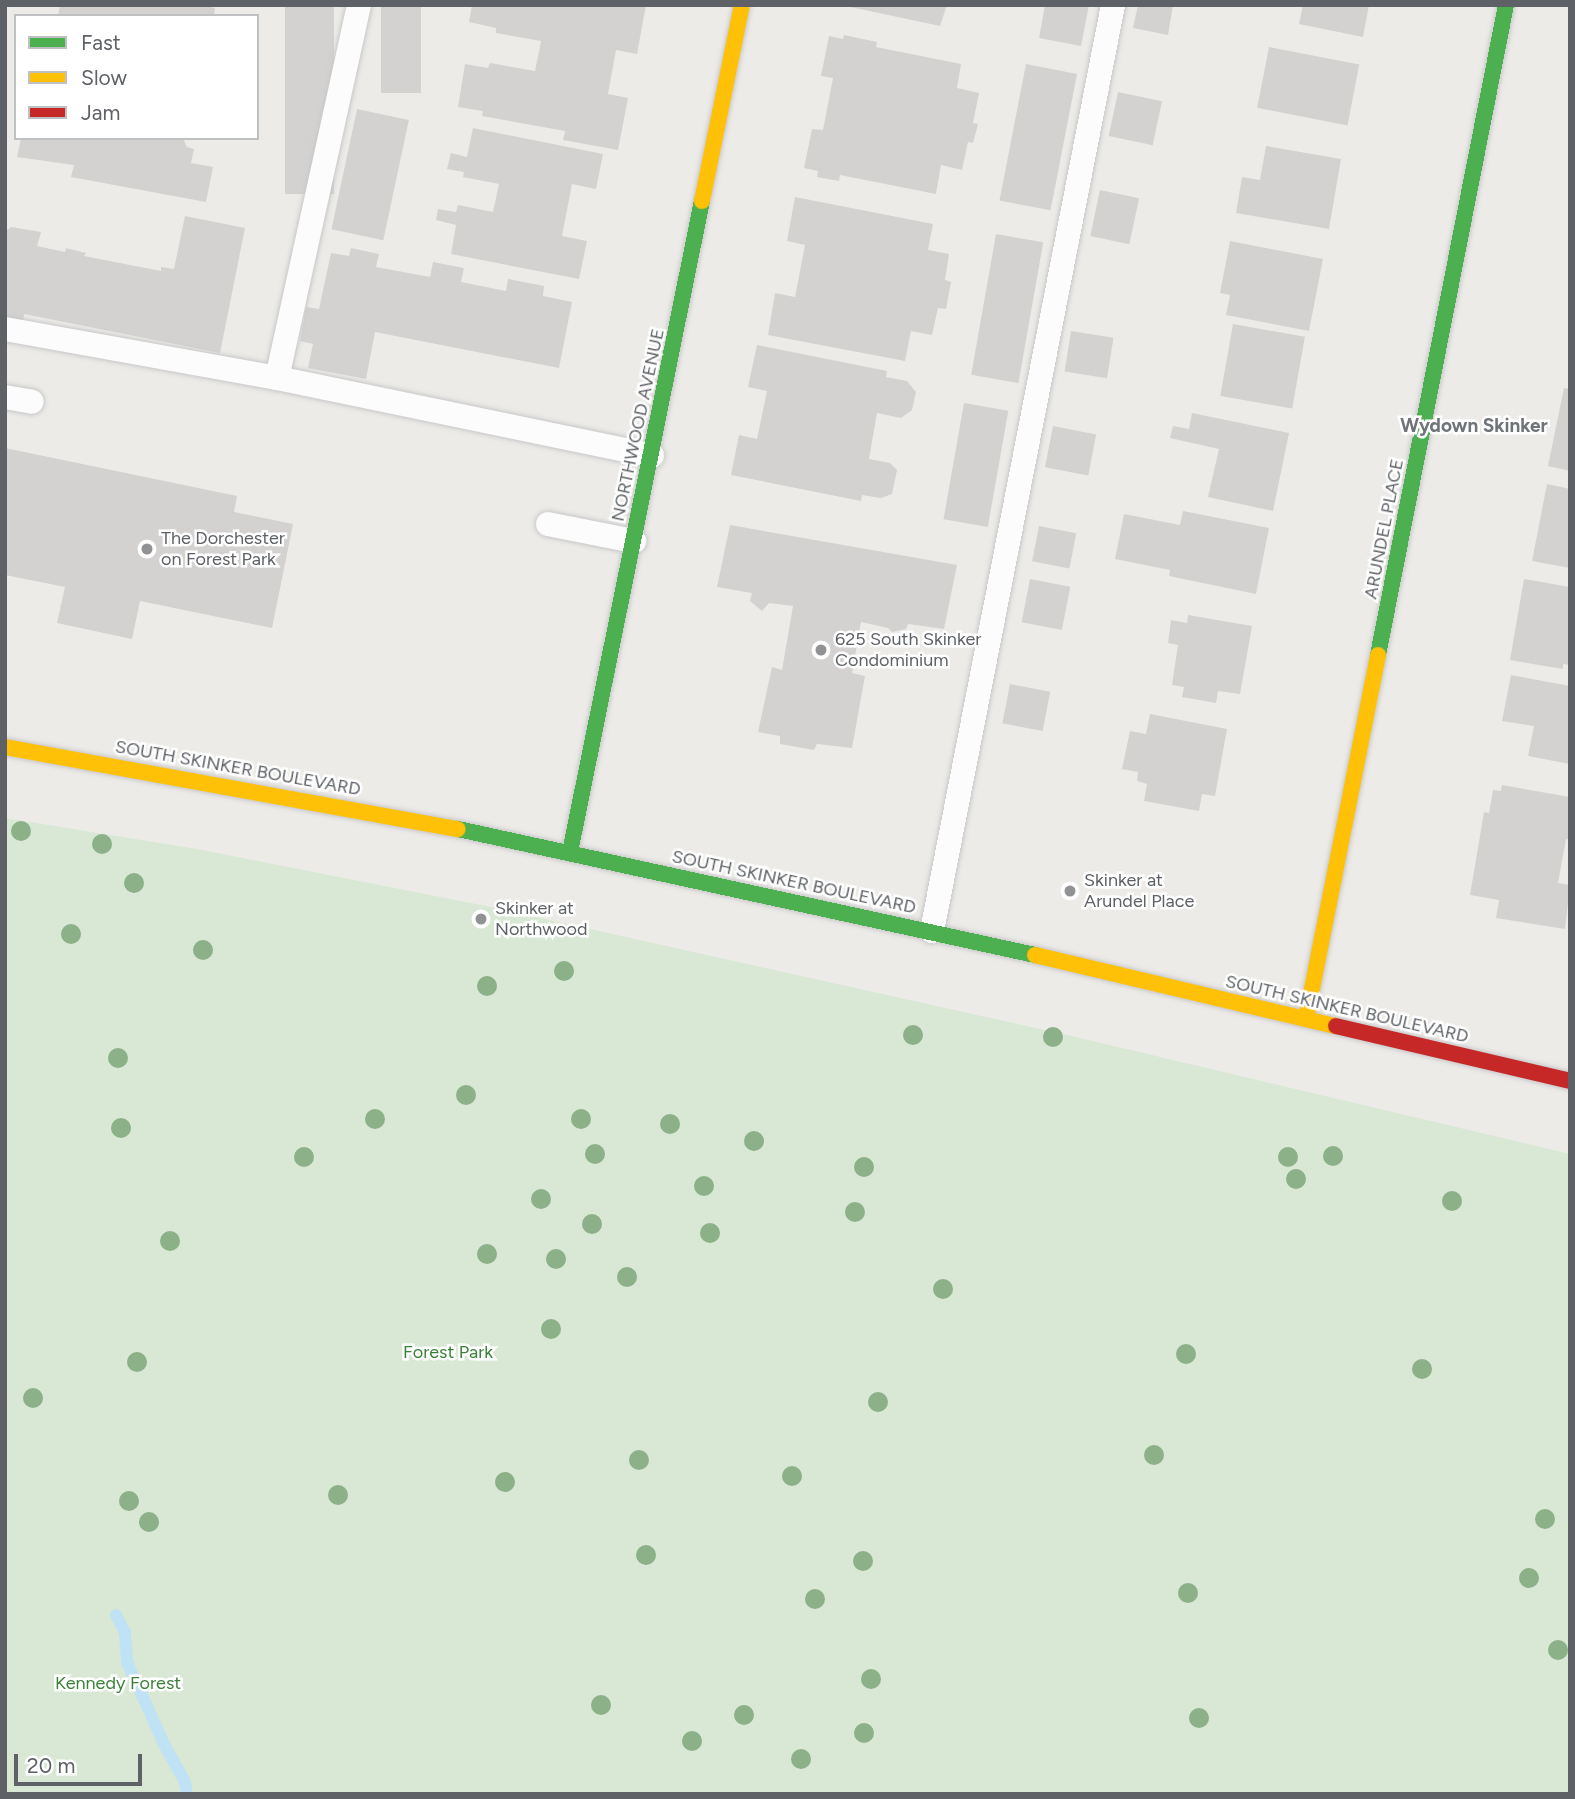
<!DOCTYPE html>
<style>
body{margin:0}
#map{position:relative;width:1575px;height:1799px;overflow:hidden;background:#edebe8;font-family:Figtree,sans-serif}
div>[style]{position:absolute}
.green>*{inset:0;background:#d8e8d4}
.stream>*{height:12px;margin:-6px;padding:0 6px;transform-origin:6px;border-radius:6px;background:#bfe2f5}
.building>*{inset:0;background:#d4d2d1;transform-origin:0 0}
.roads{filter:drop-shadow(0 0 2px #c7c8c8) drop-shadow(0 0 2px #c7c8c8)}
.lane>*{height:24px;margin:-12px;padding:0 12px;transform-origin:12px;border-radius:12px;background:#fcfcfc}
.fast>*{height:16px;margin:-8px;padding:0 8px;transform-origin:8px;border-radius:8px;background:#4caf50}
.slow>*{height:16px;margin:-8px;padding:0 8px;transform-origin:8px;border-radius:8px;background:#ffc107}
.jam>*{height:16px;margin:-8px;padding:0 8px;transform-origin:8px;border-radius:8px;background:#c62828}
.trees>*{width:20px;height:20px;margin:-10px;border-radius:50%;background:#8cb188}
.dots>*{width:19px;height:19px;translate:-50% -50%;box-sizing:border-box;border:4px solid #fff;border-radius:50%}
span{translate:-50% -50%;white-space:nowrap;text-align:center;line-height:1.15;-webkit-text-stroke:5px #fff;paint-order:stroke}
.street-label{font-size:18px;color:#5e6266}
.poi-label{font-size:18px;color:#5e6266}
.left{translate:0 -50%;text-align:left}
.park-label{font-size:18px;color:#3c8139}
.neighbourhood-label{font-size:19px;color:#6f7478;font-weight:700}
.frame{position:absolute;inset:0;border:7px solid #5e6266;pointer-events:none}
.legend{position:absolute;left:14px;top:14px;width:245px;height:126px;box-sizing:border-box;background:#fff;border:2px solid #bfc0c2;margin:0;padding:9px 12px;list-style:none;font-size:21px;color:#5e6266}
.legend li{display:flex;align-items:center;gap:14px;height:35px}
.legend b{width:35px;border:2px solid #bfc0c2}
.scale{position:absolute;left:14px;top:1754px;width:128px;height:32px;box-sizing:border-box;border:4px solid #5e6266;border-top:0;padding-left:9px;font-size:21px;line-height:24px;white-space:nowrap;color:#5e6266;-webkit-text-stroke:5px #fff;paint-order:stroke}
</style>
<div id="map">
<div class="green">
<div style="clip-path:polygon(5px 818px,197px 849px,491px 907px,1076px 1037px,1570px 1154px,1570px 1794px,5px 1794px)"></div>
</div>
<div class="stream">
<div style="left:116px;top:1615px;width:20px;rotate:63deg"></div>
<div style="left:125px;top:1633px;width:29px;rotate:86deg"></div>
<div style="left:127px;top:1662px;width:90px;rotate:65.7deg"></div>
<div style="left:164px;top:1744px;width:43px;rotate:61.1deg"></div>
<div style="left:185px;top:1782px;width:12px;rotate:81deg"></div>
</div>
<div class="building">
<div style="clip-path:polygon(60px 5px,201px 5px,215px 8px,214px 16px,58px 16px)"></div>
<div style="left:285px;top:5px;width:49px;height:189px"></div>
<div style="left:381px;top:5px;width:40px;height:88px"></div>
<div style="clip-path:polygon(472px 5px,646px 5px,637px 54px,616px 50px,608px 94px,628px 98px,618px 150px,563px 140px,565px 131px,482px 116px,483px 111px,458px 107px,465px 64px,488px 68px,490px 63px,535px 71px,541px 41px,496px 33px,496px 28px,469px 22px)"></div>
<div style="clip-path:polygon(841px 5px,947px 5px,940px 26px)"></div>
<div style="clip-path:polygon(1045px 5px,1089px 5px,1081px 46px,1039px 38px)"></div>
<div style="clip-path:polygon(1138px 5px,1173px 5px,1168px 35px,1133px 28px)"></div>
<div style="clip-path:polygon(1303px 5px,1369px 5px,1363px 37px,1299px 24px)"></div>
<div style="clip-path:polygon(844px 35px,877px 42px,876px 47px,961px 64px,957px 88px,979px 93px,973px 123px,978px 124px,973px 143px,968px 142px,962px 170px,941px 165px,936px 194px,840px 175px,839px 181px,817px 177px,818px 171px,804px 168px,812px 129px,823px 130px,833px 78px,821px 76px,829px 36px,843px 39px)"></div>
<div style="left:1269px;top:47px;width:92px;height:62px;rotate:11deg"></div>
<div style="left:1026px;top:64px;width:52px;height:139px;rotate:11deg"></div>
<div style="left:1118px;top:92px;width:45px;height:45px;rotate:12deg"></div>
<div style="left:357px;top:109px;width:53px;height:123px;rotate:12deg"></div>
<div style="clip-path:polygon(473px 128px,603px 154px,596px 189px,572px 184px,562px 236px,587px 241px,579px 279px,451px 254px,456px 225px,436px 220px,438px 209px,456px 212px,458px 205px,493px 212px,499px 184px,463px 177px,464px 172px,447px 169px,451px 153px,467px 157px)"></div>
<div style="clip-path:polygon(21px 138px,183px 138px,187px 147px,194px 149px,191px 163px,213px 167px,206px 202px,71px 177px,74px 165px,17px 157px)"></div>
<div style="clip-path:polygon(1266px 146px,1341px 159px,1329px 229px,1236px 213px,1242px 177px,1260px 180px)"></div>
<div style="left:1100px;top:190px;width:40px;height:47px;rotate:12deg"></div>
<div style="clip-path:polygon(795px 197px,933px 224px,928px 250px,949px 254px,945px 280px,951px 282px,946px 309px,938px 308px,932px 335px,911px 331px,905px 361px,768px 335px,775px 293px,795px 297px,805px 245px,787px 241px)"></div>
<div style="clip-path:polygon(185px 216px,245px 228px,220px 353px,24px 314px,22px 330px,5px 326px,5px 232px,11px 227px,41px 232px,37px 246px,65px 252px,66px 248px,86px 253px,84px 256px,161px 271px,161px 267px,174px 269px)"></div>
<div style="left:996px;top:234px;width:48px;height:143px;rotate:10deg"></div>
<div style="clip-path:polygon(1230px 241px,1323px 259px,1309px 331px,1226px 315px,1230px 295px,1220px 293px)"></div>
<div style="clip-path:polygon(351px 248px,379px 254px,376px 267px,430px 277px,433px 262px,464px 268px,461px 282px,506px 291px,508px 279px,544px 286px,543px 296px,572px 302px,559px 368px,375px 332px,366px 379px,308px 368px,313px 344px,300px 341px,306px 307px,319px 309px,331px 253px,349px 256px)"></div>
<div style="left:1233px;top:324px;width:73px;height:73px;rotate:10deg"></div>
<div style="left:1071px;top:331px;width:43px;height:41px;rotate:9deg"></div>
<div style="clip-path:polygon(757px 345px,887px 371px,886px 377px,907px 381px,916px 392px,912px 410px,901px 418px,877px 413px,869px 459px,890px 463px,897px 470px,892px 494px,881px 498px,862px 495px,861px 501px,731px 475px,739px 435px,757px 439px,767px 391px,748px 387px)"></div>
<div style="clip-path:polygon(1564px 388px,1570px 389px,1570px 471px,1548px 466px)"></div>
<div style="left:964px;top:403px;width:45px;height:118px;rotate:10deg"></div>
<div style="clip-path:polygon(1192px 413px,1289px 433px,1273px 511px,1208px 497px,1219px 449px,1170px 438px,1173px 426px,1189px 429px)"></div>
<div style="left:1053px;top:426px;width:44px;height:42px;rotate:11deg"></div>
<div style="clip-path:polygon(5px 448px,237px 496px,234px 512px,293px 524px,272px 628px,140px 601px,132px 639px,57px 623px,65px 587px,5px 575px)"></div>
<div style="clip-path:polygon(1547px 484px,1570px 489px,1570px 568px,1532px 561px)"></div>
<div style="clip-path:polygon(1183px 511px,1269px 528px,1256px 594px,1169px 576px,1170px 570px,1115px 559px,1124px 514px,1180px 525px)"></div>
<div style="clip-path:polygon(730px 525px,957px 565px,944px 629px,908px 624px,906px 629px,892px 632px,888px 628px,861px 622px,852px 673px,865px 676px,852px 748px,817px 744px,814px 750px,780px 744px,780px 736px,758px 732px,772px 667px,782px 670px,793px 606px,769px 603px,762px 611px,750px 601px,752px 593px,717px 587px)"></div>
<div style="left:1039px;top:526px;width:38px;height:36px;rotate:11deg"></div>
<div style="left:1030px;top:579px;width:41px;height:44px;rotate:11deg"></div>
<div style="clip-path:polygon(1524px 579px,1570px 587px,1570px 665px,1563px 664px,1563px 669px,1510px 660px)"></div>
<div style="clip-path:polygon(1188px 615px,1252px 626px,1240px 694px,1218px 691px,1216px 703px,1182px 697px,1184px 687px,1172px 685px,1178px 645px,1168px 643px,1171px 620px,1187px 623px)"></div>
<div style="clip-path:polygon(1511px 675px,1570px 686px,1570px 764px,1528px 756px,1534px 726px,1502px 721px)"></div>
<div style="left:1010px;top:684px;width:41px;height:40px;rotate:11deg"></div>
<div style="clip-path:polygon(1150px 714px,1227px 729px,1215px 796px,1202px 794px,1199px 811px,1144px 801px,1147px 784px,1137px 781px,1138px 772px,1122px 769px,1130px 731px,1146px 734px)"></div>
<div style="clip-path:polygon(1502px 785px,1570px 797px,1570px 840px,1566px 839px,1558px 883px,1570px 885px,1565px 929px,1496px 918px,1499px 900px,1470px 895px,1484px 812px,1489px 813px,1493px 790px,1501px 791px)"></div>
</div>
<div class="roads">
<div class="lane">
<div style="left:5px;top:329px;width:276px;rotate:10.2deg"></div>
<div style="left:277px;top:378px;width:383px;rotate:11.7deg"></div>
<div style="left:277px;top:378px;width:382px;rotate:-77.6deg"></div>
<div style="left:5px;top:397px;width:27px;rotate:10deg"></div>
<div style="left:548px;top:524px;width:88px;rotate:11.2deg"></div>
<div style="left:932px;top:931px;width:944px;rotate:-78.94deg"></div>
</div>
<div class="fast">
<div style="left:1378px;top:655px;width:662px;rotate:-78.86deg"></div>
<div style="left:458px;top:829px;width:591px;rotate:12.32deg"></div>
<div style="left:570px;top:852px;width:664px;rotate:-78.54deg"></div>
</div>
<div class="slow">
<div style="left:702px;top:201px;width:200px;rotate:-78.5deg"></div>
<div style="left:5px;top:747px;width:460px;rotate:10.3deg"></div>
<div style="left:1035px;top:955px;width:309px;rotate:13.3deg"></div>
<div style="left:1306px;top:1019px;width:371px;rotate:-78.8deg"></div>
</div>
<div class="jam">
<div style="left:1336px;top:1026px;width:240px;rotate:13.2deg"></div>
</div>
</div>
<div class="trees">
<div style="left:21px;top:831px"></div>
<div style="left:102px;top:844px"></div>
<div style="left:134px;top:883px"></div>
<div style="left:71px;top:934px"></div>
<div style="left:203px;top:950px"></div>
<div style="left:564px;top:971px"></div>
<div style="left:487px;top:986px"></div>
<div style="left:913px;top:1035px"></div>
<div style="left:1053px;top:1037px"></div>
<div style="left:118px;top:1058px"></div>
<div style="left:466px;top:1095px"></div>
<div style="left:375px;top:1119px"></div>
<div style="left:581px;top:1119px"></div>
<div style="left:670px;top:1124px"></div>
<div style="left:121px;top:1128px"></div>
<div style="left:754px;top:1141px"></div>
<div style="left:595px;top:1154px"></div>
<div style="left:1333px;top:1156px"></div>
<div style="left:304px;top:1157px"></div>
<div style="left:1288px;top:1157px"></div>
<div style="left:864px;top:1167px"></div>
<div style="left:1296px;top:1179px"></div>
<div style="left:704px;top:1186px"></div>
<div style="left:541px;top:1199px"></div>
<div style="left:1452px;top:1201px"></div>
<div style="left:855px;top:1212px"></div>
<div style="left:592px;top:1224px"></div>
<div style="left:710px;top:1233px"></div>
<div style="left:170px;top:1241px"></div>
<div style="left:487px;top:1254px"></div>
<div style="left:556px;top:1259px"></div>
<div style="left:627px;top:1277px"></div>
<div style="left:943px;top:1289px"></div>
<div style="left:551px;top:1329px"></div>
<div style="left:1186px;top:1354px"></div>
<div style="left:137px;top:1362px"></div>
<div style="left:1422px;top:1369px"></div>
<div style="left:33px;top:1398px"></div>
<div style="left:878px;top:1402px"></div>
<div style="left:1154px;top:1455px"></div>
<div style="left:639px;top:1460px"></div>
<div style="left:792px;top:1476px"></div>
<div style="left:505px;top:1482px"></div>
<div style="left:338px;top:1495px"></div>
<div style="left:129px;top:1501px"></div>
<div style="left:1545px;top:1519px"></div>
<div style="left:149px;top:1522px"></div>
<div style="left:646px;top:1555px"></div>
<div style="left:863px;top:1561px"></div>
<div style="left:1529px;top:1578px"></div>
<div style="left:1188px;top:1593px"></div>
<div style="left:815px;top:1599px"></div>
<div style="left:1558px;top:1650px"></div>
<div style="left:871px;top:1679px"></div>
<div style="left:601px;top:1705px"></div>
<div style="left:744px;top:1715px"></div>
<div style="left:1199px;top:1718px"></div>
<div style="left:864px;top:1733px"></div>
<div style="left:692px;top:1741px"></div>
<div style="left:801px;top:1759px"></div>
</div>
<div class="dots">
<div style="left:147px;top:549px;background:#909294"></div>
<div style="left:821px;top:650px;background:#909294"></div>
<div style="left:1070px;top:891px;background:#909294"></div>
<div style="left:481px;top:919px;background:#909294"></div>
</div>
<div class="street-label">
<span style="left:638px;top:425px;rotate:-78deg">NORTHWOOD AVENUE</span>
<span style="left:1384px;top:529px;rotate:-79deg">ARUNDEL PLACE</span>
<span style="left:238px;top:768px;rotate:10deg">SOUTH SKINKER BOULEVARD</span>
<span style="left:794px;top:882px;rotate:12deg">SOUTH SKINKER BOULEVARD</span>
<span style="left:1347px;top:1009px;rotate:13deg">SOUTH SKINKER BOULEVARD</span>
</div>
<div class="poi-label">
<span class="left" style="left:161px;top:549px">The Dorchester<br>on Forest Park</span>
<span class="left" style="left:835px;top:650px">625 South Skinker<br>Condominium</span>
<span class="left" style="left:1084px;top:891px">Skinker at<br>Arundel Place</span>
<span class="left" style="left:495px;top:919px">Skinker at<br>Northwood</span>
</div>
<div class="park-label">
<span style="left:448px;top:1352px">Forest Park</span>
<span style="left:118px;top:1683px">Kennedy Forest</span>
</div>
<div class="neighbourhood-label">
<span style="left:1474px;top:426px">Wydown Skinker</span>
</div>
<div class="frame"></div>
<ul class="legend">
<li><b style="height:9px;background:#4caf50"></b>Fast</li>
<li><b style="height:9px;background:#ffc107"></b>Slow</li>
<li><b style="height:9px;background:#c62828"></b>Jam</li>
</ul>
<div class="scale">20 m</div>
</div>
